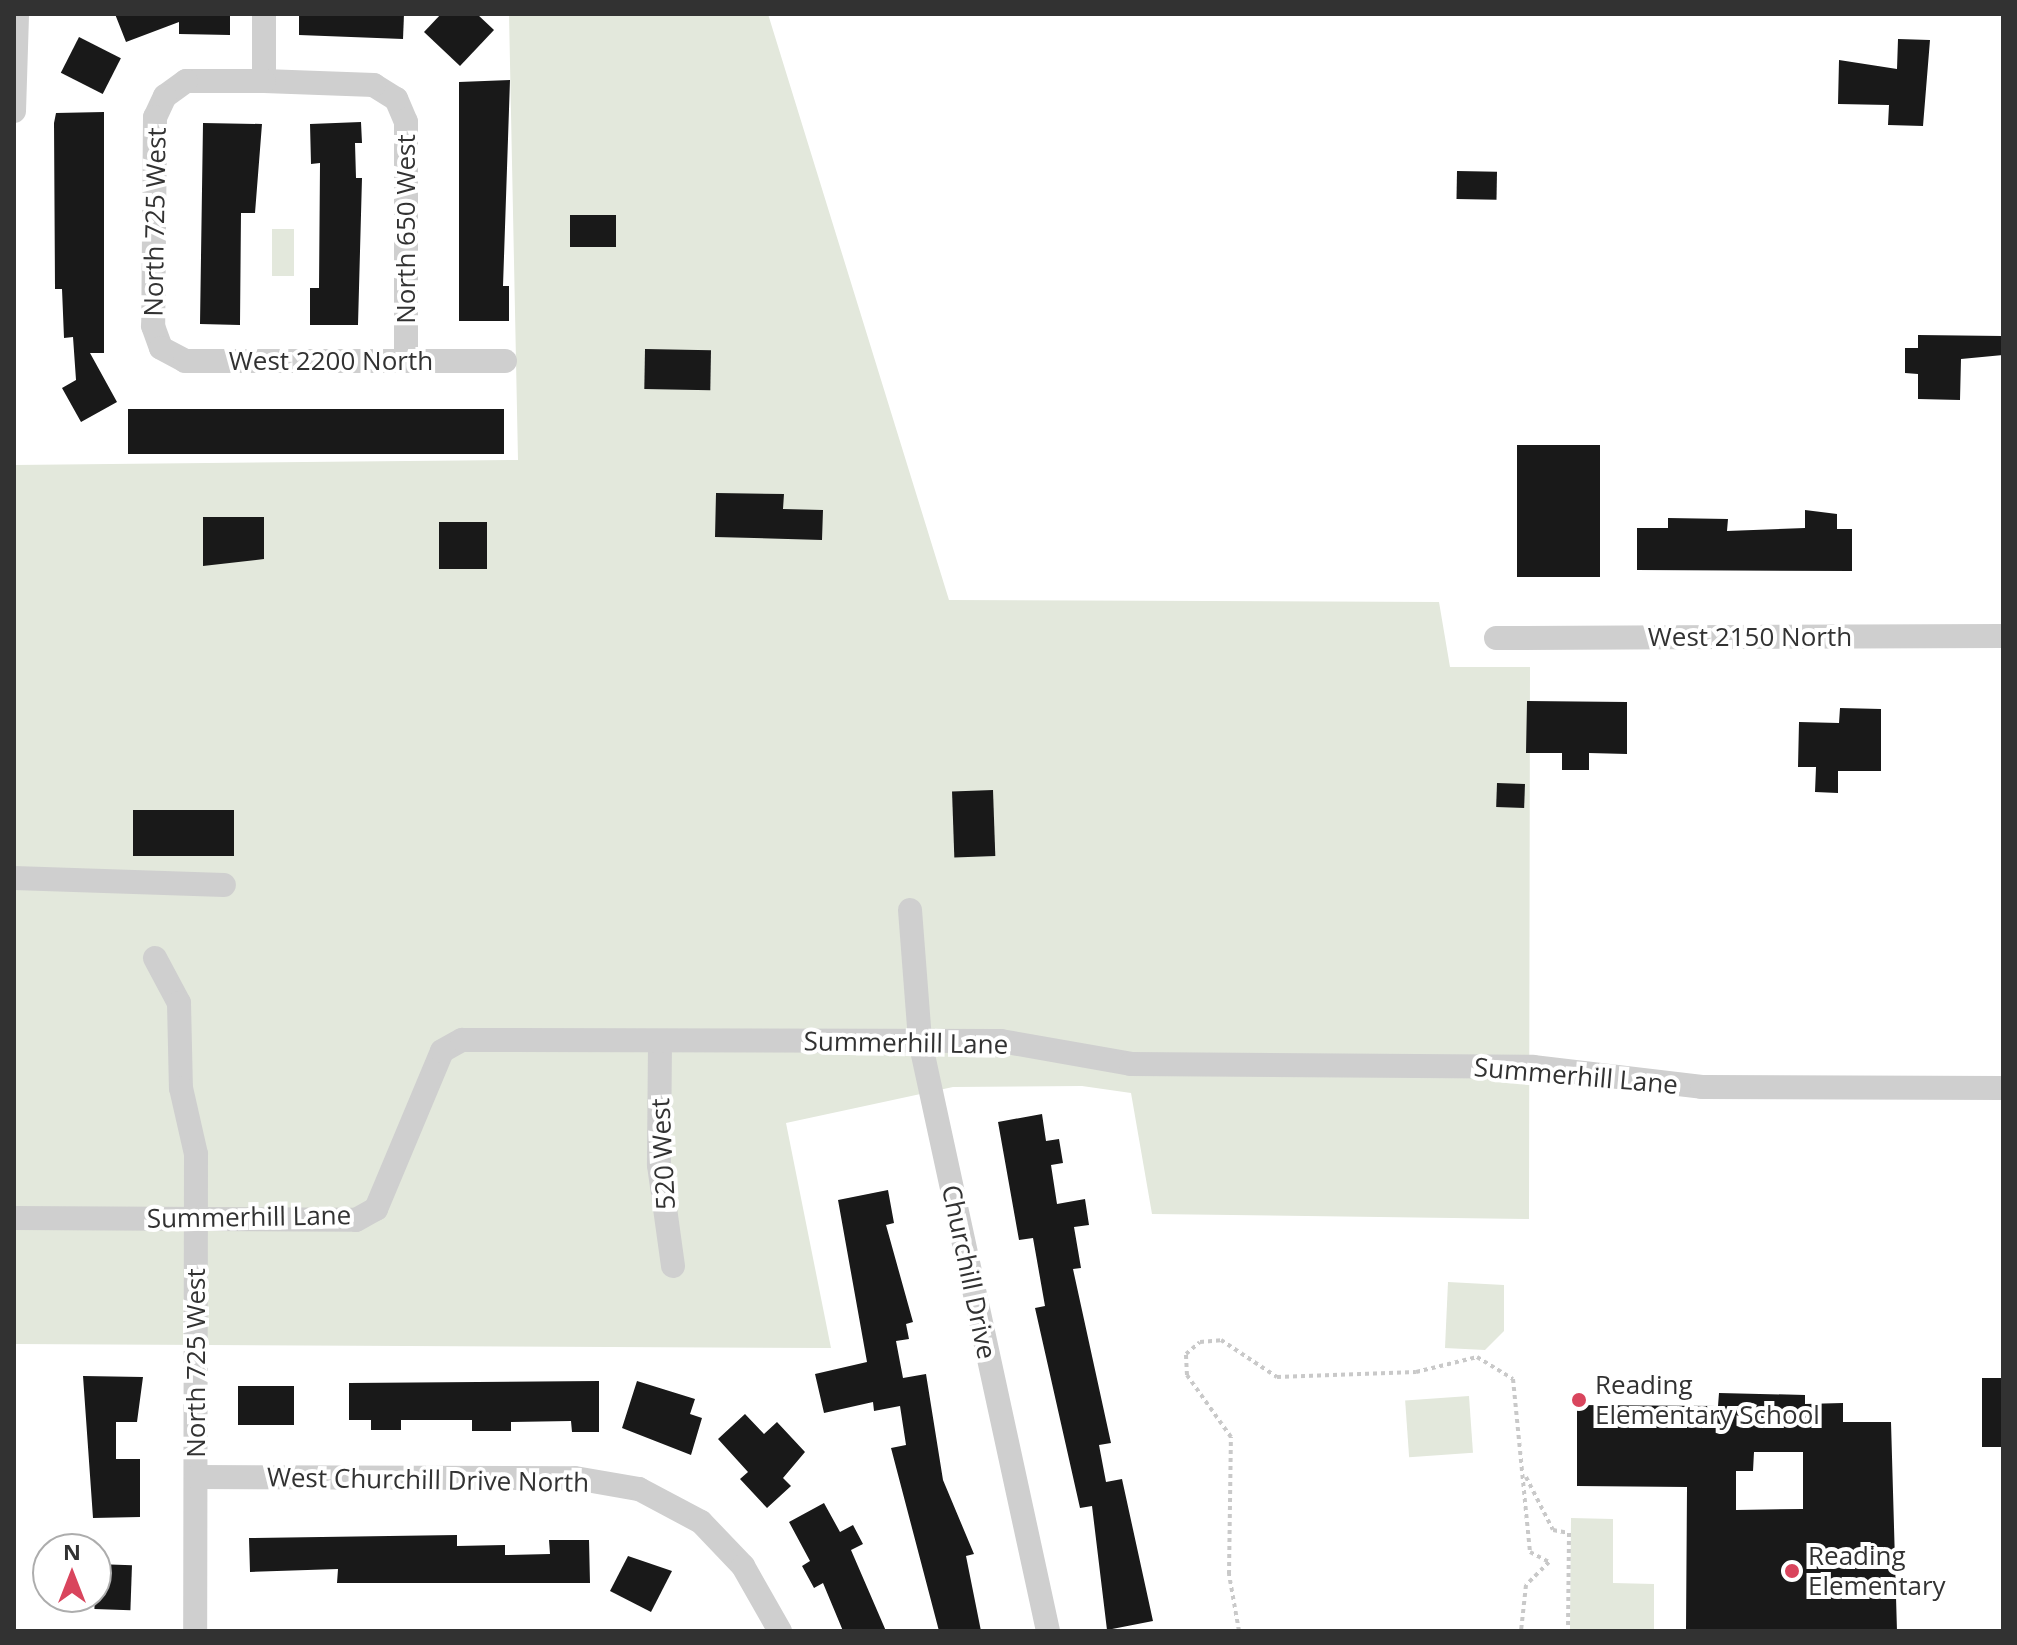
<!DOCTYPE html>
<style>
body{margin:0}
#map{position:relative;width:2017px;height:1645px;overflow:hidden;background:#fff;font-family:"Open Sans",sans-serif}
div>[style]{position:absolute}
.green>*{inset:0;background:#e3e8dc;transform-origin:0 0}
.building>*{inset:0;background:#191919;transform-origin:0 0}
.path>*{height:4px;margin-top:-2px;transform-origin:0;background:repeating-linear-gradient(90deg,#c9c9c9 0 4px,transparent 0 8px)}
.minor>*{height:24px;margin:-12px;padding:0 12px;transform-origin:12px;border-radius:12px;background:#cfcfcf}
.dots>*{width:22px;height:22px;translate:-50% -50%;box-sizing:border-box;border:4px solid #fff;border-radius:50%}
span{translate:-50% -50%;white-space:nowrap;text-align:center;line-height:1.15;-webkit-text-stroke:8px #fff;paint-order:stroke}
.street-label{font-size:26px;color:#323232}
.poi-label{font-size:26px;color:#323232}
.left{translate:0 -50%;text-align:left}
.frame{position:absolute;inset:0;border:16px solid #323232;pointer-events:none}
.north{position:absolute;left:32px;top:1533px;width:80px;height:80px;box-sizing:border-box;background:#fff;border:2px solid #adadad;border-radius:50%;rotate:0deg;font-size:22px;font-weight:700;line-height:32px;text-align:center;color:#323232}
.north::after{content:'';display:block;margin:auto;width:28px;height:36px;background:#d9455d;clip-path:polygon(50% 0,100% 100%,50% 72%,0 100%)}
</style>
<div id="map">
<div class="green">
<div style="clip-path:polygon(509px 14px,768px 14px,949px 600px,1439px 602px,1450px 667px,1530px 667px,1529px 1219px,1152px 1214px,1131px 1093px,1082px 1086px,953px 1087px,786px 1123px,831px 1348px,14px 1344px,14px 465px,518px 460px)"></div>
<div style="left:272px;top:229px;width:22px;height:47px"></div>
<div style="clip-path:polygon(1448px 1282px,1504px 1285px,1504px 1331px,1485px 1350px,1445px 1348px)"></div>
<div style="left:1469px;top:1396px;width:57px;height:64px;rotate:86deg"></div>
<div style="clip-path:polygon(1571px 1518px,1613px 1519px,1613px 1583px,1654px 1584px,1654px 1631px,1570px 1631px)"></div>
</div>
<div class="building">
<div style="clip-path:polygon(115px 14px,230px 14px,230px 35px,179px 34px,179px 22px,126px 42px)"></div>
<div style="clip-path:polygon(299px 14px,404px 14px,403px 39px,299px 35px)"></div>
<div style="clip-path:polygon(441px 14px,477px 14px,494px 30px,460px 66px,424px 32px)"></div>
<div style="left:79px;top:37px;width:47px;height:40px;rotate:27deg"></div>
<div style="clip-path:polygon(1898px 39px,1930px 40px,1923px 126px,1888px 125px,1889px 105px,1838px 104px,1839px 60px,1897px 69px)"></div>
<div style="clip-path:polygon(510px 80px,503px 286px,509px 286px,509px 321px,459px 321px,459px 82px)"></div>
<div style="clip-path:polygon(104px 112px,104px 353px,90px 353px,117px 402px,81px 422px,62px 388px,76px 380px,73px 337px,64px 338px,62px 289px,55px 289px,54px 123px,56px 113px)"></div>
<div style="clip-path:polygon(361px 122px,362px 143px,355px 143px,356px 178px,362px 178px,358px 325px,310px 325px,310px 288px,319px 288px,320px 163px,311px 164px,310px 124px)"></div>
<div style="clip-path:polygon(203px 123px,262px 124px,255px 213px,241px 213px,240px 325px,200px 324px)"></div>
<div style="left:1457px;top:171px;width:40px;height:28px;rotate:1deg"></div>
<div style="left:570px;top:215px;width:46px;height:32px"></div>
<div style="clip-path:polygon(1918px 335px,2003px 336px,2003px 355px,1961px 359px,1960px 400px,1918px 399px,1918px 374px,1905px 373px,1905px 348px,1918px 348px)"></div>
<div style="left:645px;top:349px;width:66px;height:40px;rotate:1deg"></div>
<div style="left:504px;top:409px;width:45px;height:376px;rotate:90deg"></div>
<div style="left:1517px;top:445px;width:83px;height:132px"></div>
<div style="clip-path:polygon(716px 493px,784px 494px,783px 509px,823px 510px,822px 540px,715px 537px)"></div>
<div style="clip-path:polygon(1805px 510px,1837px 514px,1837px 529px,1852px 529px,1852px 571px,1637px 570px,1637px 528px,1668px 528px,1668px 518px,1728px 519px,1727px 531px,1805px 528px)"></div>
<div style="clip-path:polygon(203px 517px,264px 517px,264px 559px,203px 566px)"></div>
<div style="left:439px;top:522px;width:48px;height:47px"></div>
<div style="clip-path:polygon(1527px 701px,1627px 702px,1627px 754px,1589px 753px,1589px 770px,1562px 770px,1562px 753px,1526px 753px)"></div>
<div style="clip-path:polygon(1840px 708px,1881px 709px,1881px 771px,1838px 771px,1838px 793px,1815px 792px,1816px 767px,1798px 767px,1799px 722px,1839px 723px)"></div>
<div style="left:1497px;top:783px;width:28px;height:24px;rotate:2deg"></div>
<div style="left:993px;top:790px;width:66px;height:41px;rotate:88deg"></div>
<div style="left:133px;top:810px;width:101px;height:46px"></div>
<div style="clip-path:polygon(1042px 1114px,1046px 1141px,1059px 1139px,1063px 1163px,1051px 1165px,1057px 1204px,1085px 1199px,1089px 1225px,1074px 1227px,1081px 1268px,1073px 1269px,1111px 1443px,1099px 1445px,1106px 1482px,1122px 1479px,1153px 1621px,1107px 1630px,1092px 1506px,1080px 1508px,1035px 1308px,1045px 1306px,1033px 1238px,1019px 1240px,998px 1122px)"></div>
<div style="clip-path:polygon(888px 1190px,894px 1223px,886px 1225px,913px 1322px,906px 1324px,909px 1339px,896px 1341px,903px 1378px,926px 1374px,943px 1480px,974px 1554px,966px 1556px,981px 1631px,939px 1631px,891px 1448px,906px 1445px,900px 1406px,874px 1411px,873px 1402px,824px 1413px,815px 1374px,867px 1362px,838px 1200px)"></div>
<div style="clip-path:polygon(83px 1376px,143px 1377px,137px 1422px,116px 1422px,116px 1459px,140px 1459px,140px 1517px,93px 1518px)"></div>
<div style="left:1982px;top:1378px;width:21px;height:69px"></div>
<div style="clip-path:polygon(599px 1381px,599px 1432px,572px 1432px,571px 1421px,511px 1422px,511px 1431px,472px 1431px,472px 1420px,401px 1420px,401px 1430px,371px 1430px,371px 1420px,349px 1420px,349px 1383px)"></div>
<div style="clip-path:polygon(637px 1381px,695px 1399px,690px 1414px,702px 1418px,691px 1455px,622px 1428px)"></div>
<div style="left:238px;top:1386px;width:56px;height:39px"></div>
<div style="clip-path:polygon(evenodd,1719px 1393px,1805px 1395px,1805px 1404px,1843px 1403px,1843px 1422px,1891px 1422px,1897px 1631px,1686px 1631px,1687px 1487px,1577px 1486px,1577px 1405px,1718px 1406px,1719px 1393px,1754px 1452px,1803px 1452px,1803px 1509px,1736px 1510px,1736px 1471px,1753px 1471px,1754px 1452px)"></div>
<div style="clip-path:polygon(745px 1414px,764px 1434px,777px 1422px,805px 1452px,783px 1478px,791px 1486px,767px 1508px,740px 1479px,748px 1472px,718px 1439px)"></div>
<div style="clip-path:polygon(824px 1503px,840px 1532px,853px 1525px,863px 1544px,851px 1550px,886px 1631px,843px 1631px,823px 1583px,814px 1588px,802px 1566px,810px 1561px,789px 1522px)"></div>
<div style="clip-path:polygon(457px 1535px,457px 1546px,505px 1545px,505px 1555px,550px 1554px,549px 1540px,589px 1540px,590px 1583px,337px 1583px,338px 1569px,250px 1572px,249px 1538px)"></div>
<div style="clip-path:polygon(628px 1556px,672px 1571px,651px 1612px,610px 1591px)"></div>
<div style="left:96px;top:1564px;width:36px;height:45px;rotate:2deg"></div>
</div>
<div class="path">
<div style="left:1526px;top:1477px;width:59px;rotate:63deg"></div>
<div style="left:1553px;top:1530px;width:16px;rotate:11deg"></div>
<div style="left:1569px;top:1533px;width:98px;rotate:90.6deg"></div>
<div style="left:1239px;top:1631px;width:58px;rotate:-100deg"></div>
<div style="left:1229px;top:1574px;width:137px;rotate:-89.2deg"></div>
<div style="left:1231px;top:1437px;width:76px;rotate:-125.4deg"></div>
<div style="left:1187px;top:1375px;width:21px;rotate:-93deg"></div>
<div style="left:1186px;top:1354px;width:18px;rotate:-41deg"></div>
<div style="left:1200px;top:1342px;width:21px;rotate:-5deg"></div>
<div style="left:1221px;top:1340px;width:67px;rotate:33.5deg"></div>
<div style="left:1277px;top:1377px;width:139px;rotate:-2.1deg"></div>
<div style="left:1416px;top:1372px;width:63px;rotate:-13.8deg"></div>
<div style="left:1477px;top:1357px;width:42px;rotate:31.4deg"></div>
<div style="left:1513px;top:1379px;width:174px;rotate:84.4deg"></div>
<div style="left:1530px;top:1552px;width:21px;rotate:28deg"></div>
<div style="left:1549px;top:1562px;width:33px;rotate:135deg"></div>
<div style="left:1526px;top:1585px;width:46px;rotate:96.2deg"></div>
</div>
<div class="minor">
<div style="left:264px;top:81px;width:67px;rotate:-90deg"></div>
<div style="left:14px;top:111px;width:97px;rotate:-88.2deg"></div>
<div style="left:406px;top:361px;width:239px;rotate:-90deg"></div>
<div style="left:406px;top:122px;width:25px;rotate:-113deg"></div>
<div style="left:396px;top:99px;width:26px;rotate:-148deg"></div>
<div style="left:374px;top:85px;width:110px;rotate:-177.9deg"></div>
<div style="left:264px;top:81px;width:78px;rotate:180deg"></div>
<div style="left:186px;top:81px;width:26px;rotate:144deg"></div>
<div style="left:165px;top:96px;width:23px;rotate:115deg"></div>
<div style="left:155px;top:117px;width:209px;rotate:90.5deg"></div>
<div style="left:153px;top:326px;width:23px;rotate:70deg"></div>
<div style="left:161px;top:348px;width:27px;rotate:28deg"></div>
<div style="left:185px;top:361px;width:320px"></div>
<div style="left:1496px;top:638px;width:507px;rotate:-0.23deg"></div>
<div style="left:14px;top:878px;width:210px;rotate:1.9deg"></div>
<div style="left:910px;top:910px;width:131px;rotate:85.6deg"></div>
<div style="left:920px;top:1041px;width:604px;rotate:77.76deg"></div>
<div style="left:155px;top:958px;width:51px;rotate:61.9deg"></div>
<div style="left:179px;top:1003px;width:85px;rotate:88.7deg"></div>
<div style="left:181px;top:1088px;width:68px;rotate:77.2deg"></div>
<div style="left:196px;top:1154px;width:477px;rotate:90.1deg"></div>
<div style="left:660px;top:1042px;width:123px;rotate:90.5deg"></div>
<div style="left:659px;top:1165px;width:102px;rotate:82.1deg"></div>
<div style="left:14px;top:1218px;width:342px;rotate:0.3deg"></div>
<div style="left:356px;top:1220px;width:23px;rotate:-29deg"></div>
<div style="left:376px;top:1209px;width:171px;rotate:-67.3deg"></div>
<div style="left:442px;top:1051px;width:23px;rotate:-29deg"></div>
<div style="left:462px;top:1040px;width:539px;rotate:0.11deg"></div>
<div style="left:1001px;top:1041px;width:132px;rotate:10deg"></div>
<div style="left:1131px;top:1064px;width:402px;rotate:0.4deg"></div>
<div style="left:1533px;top:1067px;width:170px;rotate:6.7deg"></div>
<div style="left:1702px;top:1087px;width:301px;rotate:0.2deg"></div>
<div style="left:196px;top:1477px;width:379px;rotate:0.2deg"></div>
<div style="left:575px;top:1478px;width:65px;rotate:9.8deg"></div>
<div style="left:639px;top:1489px;width:70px;rotate:28deg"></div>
<div style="left:701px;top:1522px;width:61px;rotate:46.3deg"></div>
<div style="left:743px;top:1566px;width:75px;rotate:60.4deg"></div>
</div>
<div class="dots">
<div style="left:1579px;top:1400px;background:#d9455d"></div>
<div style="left:1792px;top:1571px;background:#d9455d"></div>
</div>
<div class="street-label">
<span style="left:155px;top:222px;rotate:-89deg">North 725 West</span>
<span style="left:406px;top:229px;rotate:-90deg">North 650 West</span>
<span style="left:331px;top:361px">West 2200 North</span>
<span style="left:1750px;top:637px">West 2150 North</span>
<span style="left:906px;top:1043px;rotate:1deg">Summerhill Lane</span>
<span style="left:1576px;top:1076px;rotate:5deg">Summerhill Lane</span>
<span style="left:663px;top:1154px;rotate:-93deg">520 West</span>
<span style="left:249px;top:1217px;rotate:-1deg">Summerhill Lane</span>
<span style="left:969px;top:1272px;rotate:78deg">Churchill Drive</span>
<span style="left:196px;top:1363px;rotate:-90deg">North 725 West</span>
<span style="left:428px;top:1480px;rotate:1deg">West Churchill Drive North</span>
</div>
<div class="poi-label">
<span class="left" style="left:1595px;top:1400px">Reading<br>Elementary School</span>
<span class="left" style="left:1808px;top:1571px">Reading<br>Elementary</span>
</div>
<div class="frame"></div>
<div class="north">N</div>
</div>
